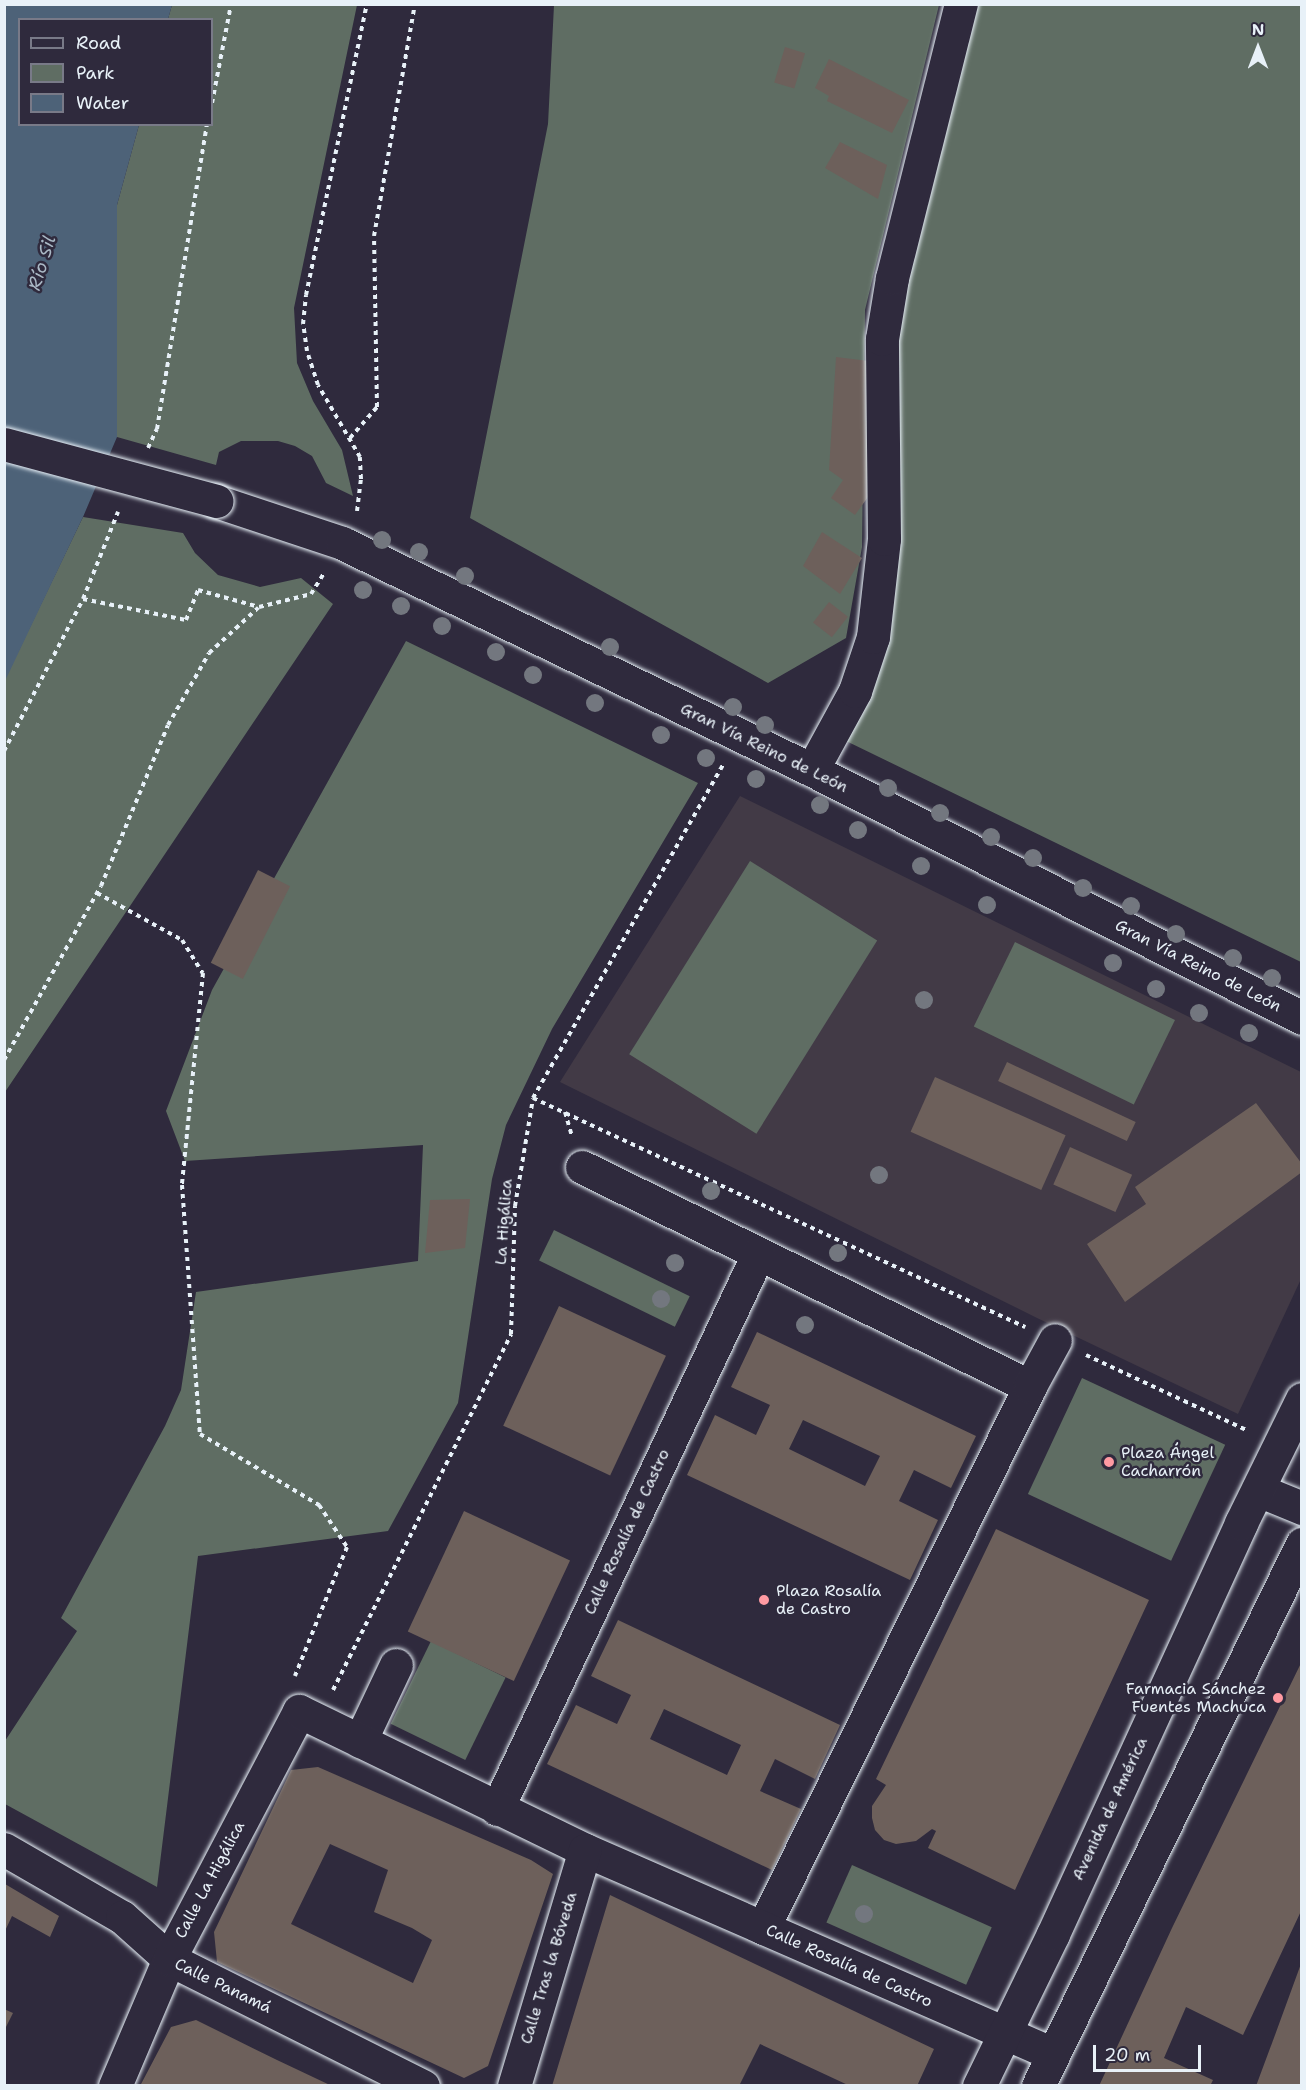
<!DOCTYPE html>
<meta charset="utf-8">
<style>
body{margin:0}
#map{position:relative;width:1306px;height:2090px;overflow:hidden;background:#2f2a3d;font-family:"Shantell Sans",sans-serif}
div>[style]{position:absolute}
.built>*{inset:0;background:#423a46}
.green>*{inset:0;background:#5f6d63;transform-origin:0 0}
.water>*{inset:0;background:#4d6278}
.building>*{inset:0;background:#6d605b;transform-origin:0 0}
.path>*{height:4px;margin-top:-2px;transform-origin:0;background:repeating-linear-gradient(90deg,#e8f1f8 0 4.5px,transparent 0 9px)}
.roads{filter:drop-shadow(0 0 2px #e8f1f8) drop-shadow(0 0 2px #e8f1f8)}
.minor>*{height:33px;margin:-16.5px;padding:0 16.5px;transform-origin:16.5px;border-radius:16.5px;background:#2f2a3d}
.bridges{filter:drop-shadow(0 0 2px #e8f1f8) drop-shadow(0 0 2px #e8f1f8)}
.minor-bridge>*{height:33px;margin:-16.5px;padding:0 16.5px;transform-origin:16.5px;border-radius:16.5px;background:#2f2a3d}
.trees>*{width:18px;height:18px;margin:-9px;border-radius:50%;background:#73777f}
.dots>*{width:16px;height:16px;translate:-50% -50%;box-sizing:border-box;border:3px solid #2f2a3d;border-radius:50%}
span{translate:-50% -50%;white-space:nowrap;text-align:center;line-height:1.15;-webkit-text-stroke:5px #2f2a3d;paint-order:stroke}
.street-label{font-size:16px;color:#e8f1f8}
.poi-label{font-size:16px;color:#e8f1f8}
.left{translate:0 -50%;text-align:left}
.right{translate:-100% -50%;text-align:right}
.water-label{font-size:18px;color:#aab8c5;font-style:italic}
.frame{position:absolute;inset:0;border:6px solid #e8f1f8;pointer-events:none}
.legend{position:absolute;left:18px;top:18px;width:195px;height:108px;box-sizing:border-box;background:#2f2a3d;border:2px solid #797a88;margin:0;padding:8px 10px;list-style:none;font-size:18px;color:#e8f1f8}
.legend li{display:flex;align-items:center;gap:12px;height:30px}
.legend b{width:30px;border:2px solid #797a88}
.north{position:absolute;left:1228px;top:18px;width:60px;height:60px;-webkit-text-stroke:4px #2f2a3d;paint-order:stroke;rotate:0deg;font-size:16px;font-weight:700;line-height:24px;text-align:center;color:#e8f1f8}
.north::after{content:'';display:block;margin:auto;width:21px;height:27px;background:#e8f1f8;clip-path:polygon(50% 0,100% 100%,50% 72%,0 100%)}
.scale{position:absolute;left:1093px;top:2045px;width:108px;height:27px;box-sizing:border-box;border:3px solid #e8f1f8;border-top:0;padding-left:8px;font-size:18px;line-height:21px;white-space:nowrap;color:#e8f1f8;-webkit-text-stroke:4px #2f2a3d;paint-order:stroke}
</style>
<div id="map">
<div class="built">
<div style="clip-path:polygon(740px 796px,1301px 1072px,1301px 1279px,1238px 1414px,1037px 1318px,560px 1082px)"></div>
</div>
<div class="green">
<div style="clip-path:polygon(172px 5px,357px 5px,294px 308px,297px 363px,313px 401px,342px 450px,353px 496px,326px 483px,312px 456px,295px 446px,278px 441px,241px 441px,219px 452px,216px 465px,117px 437px,117px 205px,139px 125px,212px 124px,212px 20px,168px 19px)"></div>
<div style="clip-path:polygon(554px 5px,939px 5px,865px 310px,862px 547px,846px 638px,768px 683px,470px 518px,548px 124px)"></div>
<div style="clip-path:polygon(976px 5px,1301px 5px,1301px 962px,842px 739px,892px 608px,900px 303px)"></div>
<div style="clip-path:polygon(83px 517px,183px 533px,195px 553px,218px 575px,260px 587px,301px 578px,333px 604px,5px 1092px,4px 681px)"></div>
<div style="clip-path:polygon(406px 641px,698px 783px,552px 1029px,506px 1125px,492px 1179px,458px 1403px,388px 1531px,198px 1556px,157px 1887px,5px 1804px,5px 1741px,77px 1631px,61px 1618px,165px 1426px,181px 1390px,196px 1292px,418px 1261px,423px 1145px,185px 1161px,166px 1111px,212px 990px)"></div>
<div style="left:750px;top:861px;width:150px;height:228px;rotate:32deg"></div>
<div style="left:1015px;top:942px;width:178px;height:94px;rotate:26deg"></div>
<div style="left:554px;top:1230px;width:151px;height:34px;rotate:26deg"></div>
<div style="left:1082px;top:1378px;width:158px;height:128px;rotate:25deg"></div>
<div style="left:431px;top:1641px;width:83px;height:92px;rotate:26deg"></div>
<div style="left:852px;top:1865px;width:153px;height:63px;rotate:24deg"></div>
</div>
<div class="water">
<div style="clip-path:polygon(5px 5px,172px 5px,168px 19px,20px 20px,20px 124px,139px 125px,117px 205px,117px 437px,83px 517px,5px 681px)"></div>
</div>
<div class="building">
<div style="left:785px;top:47px;width:21px;height:37px;rotate:17deg"></div>
<div style="clip-path:polygon(829px 59px,909px 100px,892px 133px,827px 101px,829px 96px,815px 88px)"></div>
<div style="clip-path:polygon(840px 142px,887px 165px,878px 199px,825px 168px)"></div>
<div style="clip-path:polygon(836px 357px,869px 361px,868px 497px,855px 515px,831px 498px,843px 480px,829px 470px)"></div>
<div style="clip-path:polygon(822px 532px,862px 558px,840px 594px,803px 566px)"></div>
<div style="left:829px;top:602px;width:24px;height:26px;rotate:38deg"></div>
<div style="left:258px;top:870px;width:36px;height:104px;rotate:27deg"></div>
<div style="left:1007px;top:1062px;width:142px;height:21px;rotate:25deg"></div>
<div style="left:935px;top:1077px;width:143px;height:60px;rotate:24deg"></div>
<div style="clip-path:polygon(1256px 1103px,1302px 1164px,1302px 1172px,1125px 1302px,1087px 1244px,1146px 1204px,1135px 1187px)"></div>
<div style="left:1070px;top:1147px;width:68px;height:41px;rotate:24deg"></div>
<div style="clip-path:polygon(470px 1199px,465px 1248px,425px 1253px,430px 1200px)"></div>
<div style="left:559px;top:1306px;width:118px;height:132px;rotate:25deg"></div>
<div style="clip-path:polygon(evenodd,757px 1332px,976px 1436px,951px 1488px,914px 1470px,899px 1501px,938px 1520px,910px 1580px,687px 1475px,715px 1415px,756px 1435px,770px 1405px,731px 1387px,757px 1332px,803px 1420px,880px 1456px,865px 1486px,789px 1449px,803px 1420px)"></div>
<div style="left:464px;top:1511px;width:117px;height:133px;rotate:25deg"></div>
<div style="clip-path:polygon(996px 1529px,1149px 1600px,1015px 1890px,928px 1848px,936px 1831px,932px 1829px,916px 1841px,896px 1844px,884px 1840px,875px 1830px,872px 1818px,872px 1806px,886px 1785px,876px 1779px)"></div>
<div style="clip-path:polygon(evenodd,618px 1620px,840px 1725px,815px 1779px,775px 1759px,760px 1791px,801px 1809px,772px 1870px,547px 1764px,576px 1705px,617px 1724px,631px 1695px,591px 1676px,618px 1620px,664px 1709px,741px 1745px,727px 1775px,650px 1739px,664px 1709px)"></div>
<div style="clip-path:polygon(1302px 1661px,1302px 1909px,1243px 2035px,1186px 2007px,1164px 2058px,1213px 2080px,1210px 2086px,1099px 2086px,1172px 1928px)"></div>
<div style="clip-path:polygon(evenodd,318px 1767px,531px 1860px,553px 1874px,488px 2066px,464px 2078px,217px 1962px,214px 1932px,291px 1770px,318px 1767px,330px 1844px,388px 1870px,374px 1912px,412px 1928px,432px 1940px,413px 1983px,291px 1924px,330px 1844px)"></div>
<div style="clip-path:polygon(5px 1884px,59px 1916px,50px 1937px,12px 1916px,5px 1931px)"></div>
<div style="clip-path:polygon(610px 1895px,934px 2049px,917px 2086px,850px 2086px,760px 2044px,739px 2086px,552px 2086px)"></div>
<div style="clip-path:polygon(1302px 1961px,1302px 2086px,1256px 2086px,1275px 2035px)"></div>
<div style="clip-path:polygon(4px 2009px,13px 2013px,4px 2031px)"></div>
<div style="clip-path:polygon(196px 2020px,277px 2060px,332px 2086px,140px 2086px,171px 2027px)"></div>
</div>
<div class="path">
<div style="left:212px;top:103px;width:101px;rotate:-79.1deg"></div>
<div style="left:350px;top:438px;width:41px;rotate:-48.9deg"></div>
<div style="left:377px;top:407px;width:171px;rotate:-91deg"></div>
<div style="left:374px;top:236px;width:236px;rotate:-80deg"></div>
<div style="left:148px;top:448px;width:21px;rotate:-65deg"></div>
<div style="left:157px;top:429px;width:309px;rotate:-80.7deg"></div>
<div style="left:357px;top:511px;width:32px;rotate:-83deg"></div>
<div style="left:361px;top:479px;width:22px;rotate:-93deg"></div>
<div style="left:360px;top:457px;width:83px;rotate:-120.3deg"></div>
<div style="left:318px;top:385px;width:36px;rotate:-108deg"></div>
<div style="left:307px;top:351px;width:27px;rotate:-98deg"></div>
<div style="left:303px;top:324px;width:29px;rotate:-84deg"></div>
<div style="left:306px;top:295px;width:297px;rotate:-78.2deg"></div>
<div style="left:83px;top:599px;width:94px;rotate:-68.1deg"></div>
<div style="left:4px;top:751px;width:171px;rotate:-62.5deg"></div>
<div style="left:83px;top:599px;width:105px;rotate:11.5deg"></div>
<div style="left:186px;top:620px;width:32px;rotate:-68deg"></div>
<div style="left:198px;top:590px;width:63px;rotate:15.6deg"></div>
<div style="left:259px;top:607px;width:54px;rotate:-14deg"></div>
<div style="left:311px;top:594px;width:25px;rotate:-58deg"></div>
<div style="left:97px;top:893px;width:97px;rotate:28.9deg"></div>
<div style="left:182px;top:940px;width:39px;rotate:58deg"></div>
<div style="left:203px;top:973px;width:213px;rotate:95.7deg"></div>
<div style="left:182px;top:1185px;width:250px;rotate:85.9deg"></div>
<div style="left:200px;top:1434px;width:139px;rotate:30.8deg"></div>
<div style="left:319px;top:1505px;width:50px;rotate:56.3deg"></div>
<div style="left:347px;top:1547px;width:139px;rotate:112deg"></div>
<div style="left:4px;top:1060px;width:199px;rotate:-60.9deg"></div>
<div style="left:101px;top:886px;width:174px;rotate:-67.4deg"></div>
<div style="left:168px;top:725px;width:83px;rotate:-60.3deg"></div>
<div style="left:209px;top:653px;width:67px;rotate:-42.6deg"></div>
<div style="left:533px;top:1098px;width:543px;rotate:24.96deg"></div>
<div style="left:565px;top:1112px;width:25px;rotate:74deg"></div>
<div style="left:1086px;top:1355px;width:179px;rotate:25.1deg"></div>
<div style="left:333px;top:1690px;width:398px;rotate:-63.4deg"></div>
<div style="left:511px;top:1334px;width:128px;rotate:-88.2deg"></div>
<div style="left:515px;top:1206px;width:109px;rotate:-80.5deg"></div>
<div style="left:533px;top:1098px;width:383px;rotate:-60.3deg"></div>
</div>
<div class="roads">
<div class="minor">
<div style="left:216px;top:501px;width:133px;rotate:18.4deg"></div>
<div style="left:342px;top:543px;width:522px;rotate:25.78deg"></div>
<div style="left:812px;top:770px;width:549px;rotate:26.84deg"></div>
<div style="left:812px;top:770px;width:90px;rotate:-61.4deg"></div>
<div style="left:855px;top:691px;width:57px;rotate:-71.6deg"></div>
<div style="left:873px;top:637px;width:99px;rotate:-83.6deg"></div>
<div style="left:884px;top:539px;width:200px;rotate:-90.6deg"></div>
<div style="left:882px;top:339px;width:62px;rotate:-80.7deg"></div>
<div style="left:892px;top:278px;width:283px;rotate:-75.9deg"></div>
<div style="left:582px;top:1167px;width:499px;rotate:26.1deg"></div>
<div style="left:1258px;top:1490px;width:48px;rotate:22.2deg"></div>
<div style="left:360px;top:1741px;width:84px;rotate:-64.7deg"></div>
<div style="left:497px;top:1809px;width:613px;rotate:-64.81deg"></div>
<div style="left:4px;top:1849px;width:136px;rotate:30deg"></div>
<div style="left:122px;top:1917px;width:63px;rotate:41.8deg"></div>
<div style="left:169px;top:1959px;width:284px;rotate:26.6deg"></div>
<div style="left:763px;top:1928px;width:604px;rotate:-63.77deg"></div>
<div style="left:1030px;top:1386px;width:52px;rotate:-61.5deg"></div>
<div style="left:115px;top:2086px;width:138px;rotate:-67deg"></div>
<div style="left:169px;top:1959px;width:280px;rotate:-62.3deg"></div>
<div style="left:299px;top:1711px;width:318px;rotate:25.9deg"></div>
<div style="left:585px;top:1850px;width:511px;rotate:23.55deg"></div>
<div style="left:514px;top:2086px;width:246px;rotate:-73.3deg"></div>
<div style="left:979px;top:2086px;width:169px;rotate:-64deg"></div>
<div style="left:1053px;top:1934px;width:452px;rotate:-65.4deg"></div>
<div style="left:1241px;top:1523px;width:138px;rotate:-63.8deg"></div>
<div style="left:1038px;top:2086px;width:603px;rotate:-64.03deg"></div>
</div>
</div>
<div class="bridges">
<div class="minor-bridge">
<div style="left:4px;top:444px;width:220px;rotate:15deg"></div>
</div>
</div>
<div class="trees">
<div style="left:382px;top:540px"></div>
<div style="left:419px;top:552px"></div>
<div style="left:465px;top:576px"></div>
<div style="left:363px;top:590px"></div>
<div style="left:401px;top:606px"></div>
<div style="left:442px;top:626px"></div>
<div style="left:610px;top:647px"></div>
<div style="left:496px;top:652px"></div>
<div style="left:533px;top:675px"></div>
<div style="left:595px;top:703px"></div>
<div style="left:733px;top:707px"></div>
<div style="left:765px;top:725px"></div>
<div style="left:661px;top:735px"></div>
<div style="left:706px;top:758px"></div>
<div style="left:756px;top:779px"></div>
<div style="left:888px;top:788px"></div>
<div style="left:820px;top:805px"></div>
<div style="left:940px;top:813px"></div>
<div style="left:858px;top:830px"></div>
<div style="left:991px;top:837px"></div>
<div style="left:1033px;top:858px"></div>
<div style="left:921px;top:866px"></div>
<div style="left:1083px;top:888px"></div>
<div style="left:987px;top:905px"></div>
<div style="left:1131px;top:906px"></div>
<div style="left:1176px;top:934px"></div>
<div style="left:1233px;top:958px"></div>
<div style="left:1113px;top:963px"></div>
<div style="left:1272px;top:978px"></div>
<div style="left:1156px;top:989px"></div>
<div style="left:924px;top:1000px"></div>
<div style="left:1199px;top:1013px"></div>
<div style="left:1249px;top:1033px"></div>
<div style="left:879px;top:1175px"></div>
<div style="left:711px;top:1191px"></div>
<div style="left:838px;top:1253px"></div>
<div style="left:675px;top:1263px"></div>
<div style="left:661px;top:1299px"></div>
<div style="left:805px;top:1325px"></div>
<div style="left:864px;top:1914px"></div>
</div>
<div class="dots">
<div style="left:1109px;top:1462px;background:#ff9aa2"></div>
<div style="left:764px;top:1600px;background:#ff9aa2"></div>
<div style="left:1278px;top:1698px;background:#ff9aa2"></div>
</div>
<div class="street-label">
<span style="left:764px;top:748px;rotate:26deg">Gran Vía Reino de León</span>
<span style="left:1198px;top:966px;rotate:27deg">Gran Vía Reino de León</span>
<span style="left:504px;top:1222px;rotate:-86deg">La Higálica</span>
<span style="left:627px;top:1532px;rotate:-65deg">Calle Rosalía de Castro</span>
<span style="left:1110px;top:1809px;rotate:-65deg">Avenida de América</span>
<span style="left:210px;top:1880px;rotate:-62deg">Calle La Higálica</span>
<span style="left:849px;top:1966px;rotate:24deg">Calle Rosalía de Castro</span>
<span style="left:549px;top:1968px;rotate:-73deg">Calle Tras la Bóveda</span>
<span style="left:223px;top:1986px;rotate:26deg">Calle Panamá</span>
</div>
<div class="poi-label">
<span class="left" style="left:1121px;top:1462px">Plaza Ángel<br>Cacharrón</span>
<span class="left" style="left:776px;top:1600px">Plaza Rosalía<br>de Castro</span>
<span class="right" style="left:1266px;top:1698px">Farmacia Sánchez<br>Fuentes Machuca</span>
</div>
<div class="water-label">
<span style="left:42px;top:263px;rotate:-73deg">Río Sil</span>
</div>
<div class="frame"></div>
<ul class="legend">
<li><b style="height:8px;background:#2f2a3d"></b>Road</li>
<li><b style="height:16px;background:#5f6d63"></b>Park</li>
<li><b style="height:16px;background:#4d6278"></b>Water</li>
</ul>
<div class="north">N</div>
<div class="scale">20 m</div>
</div>
